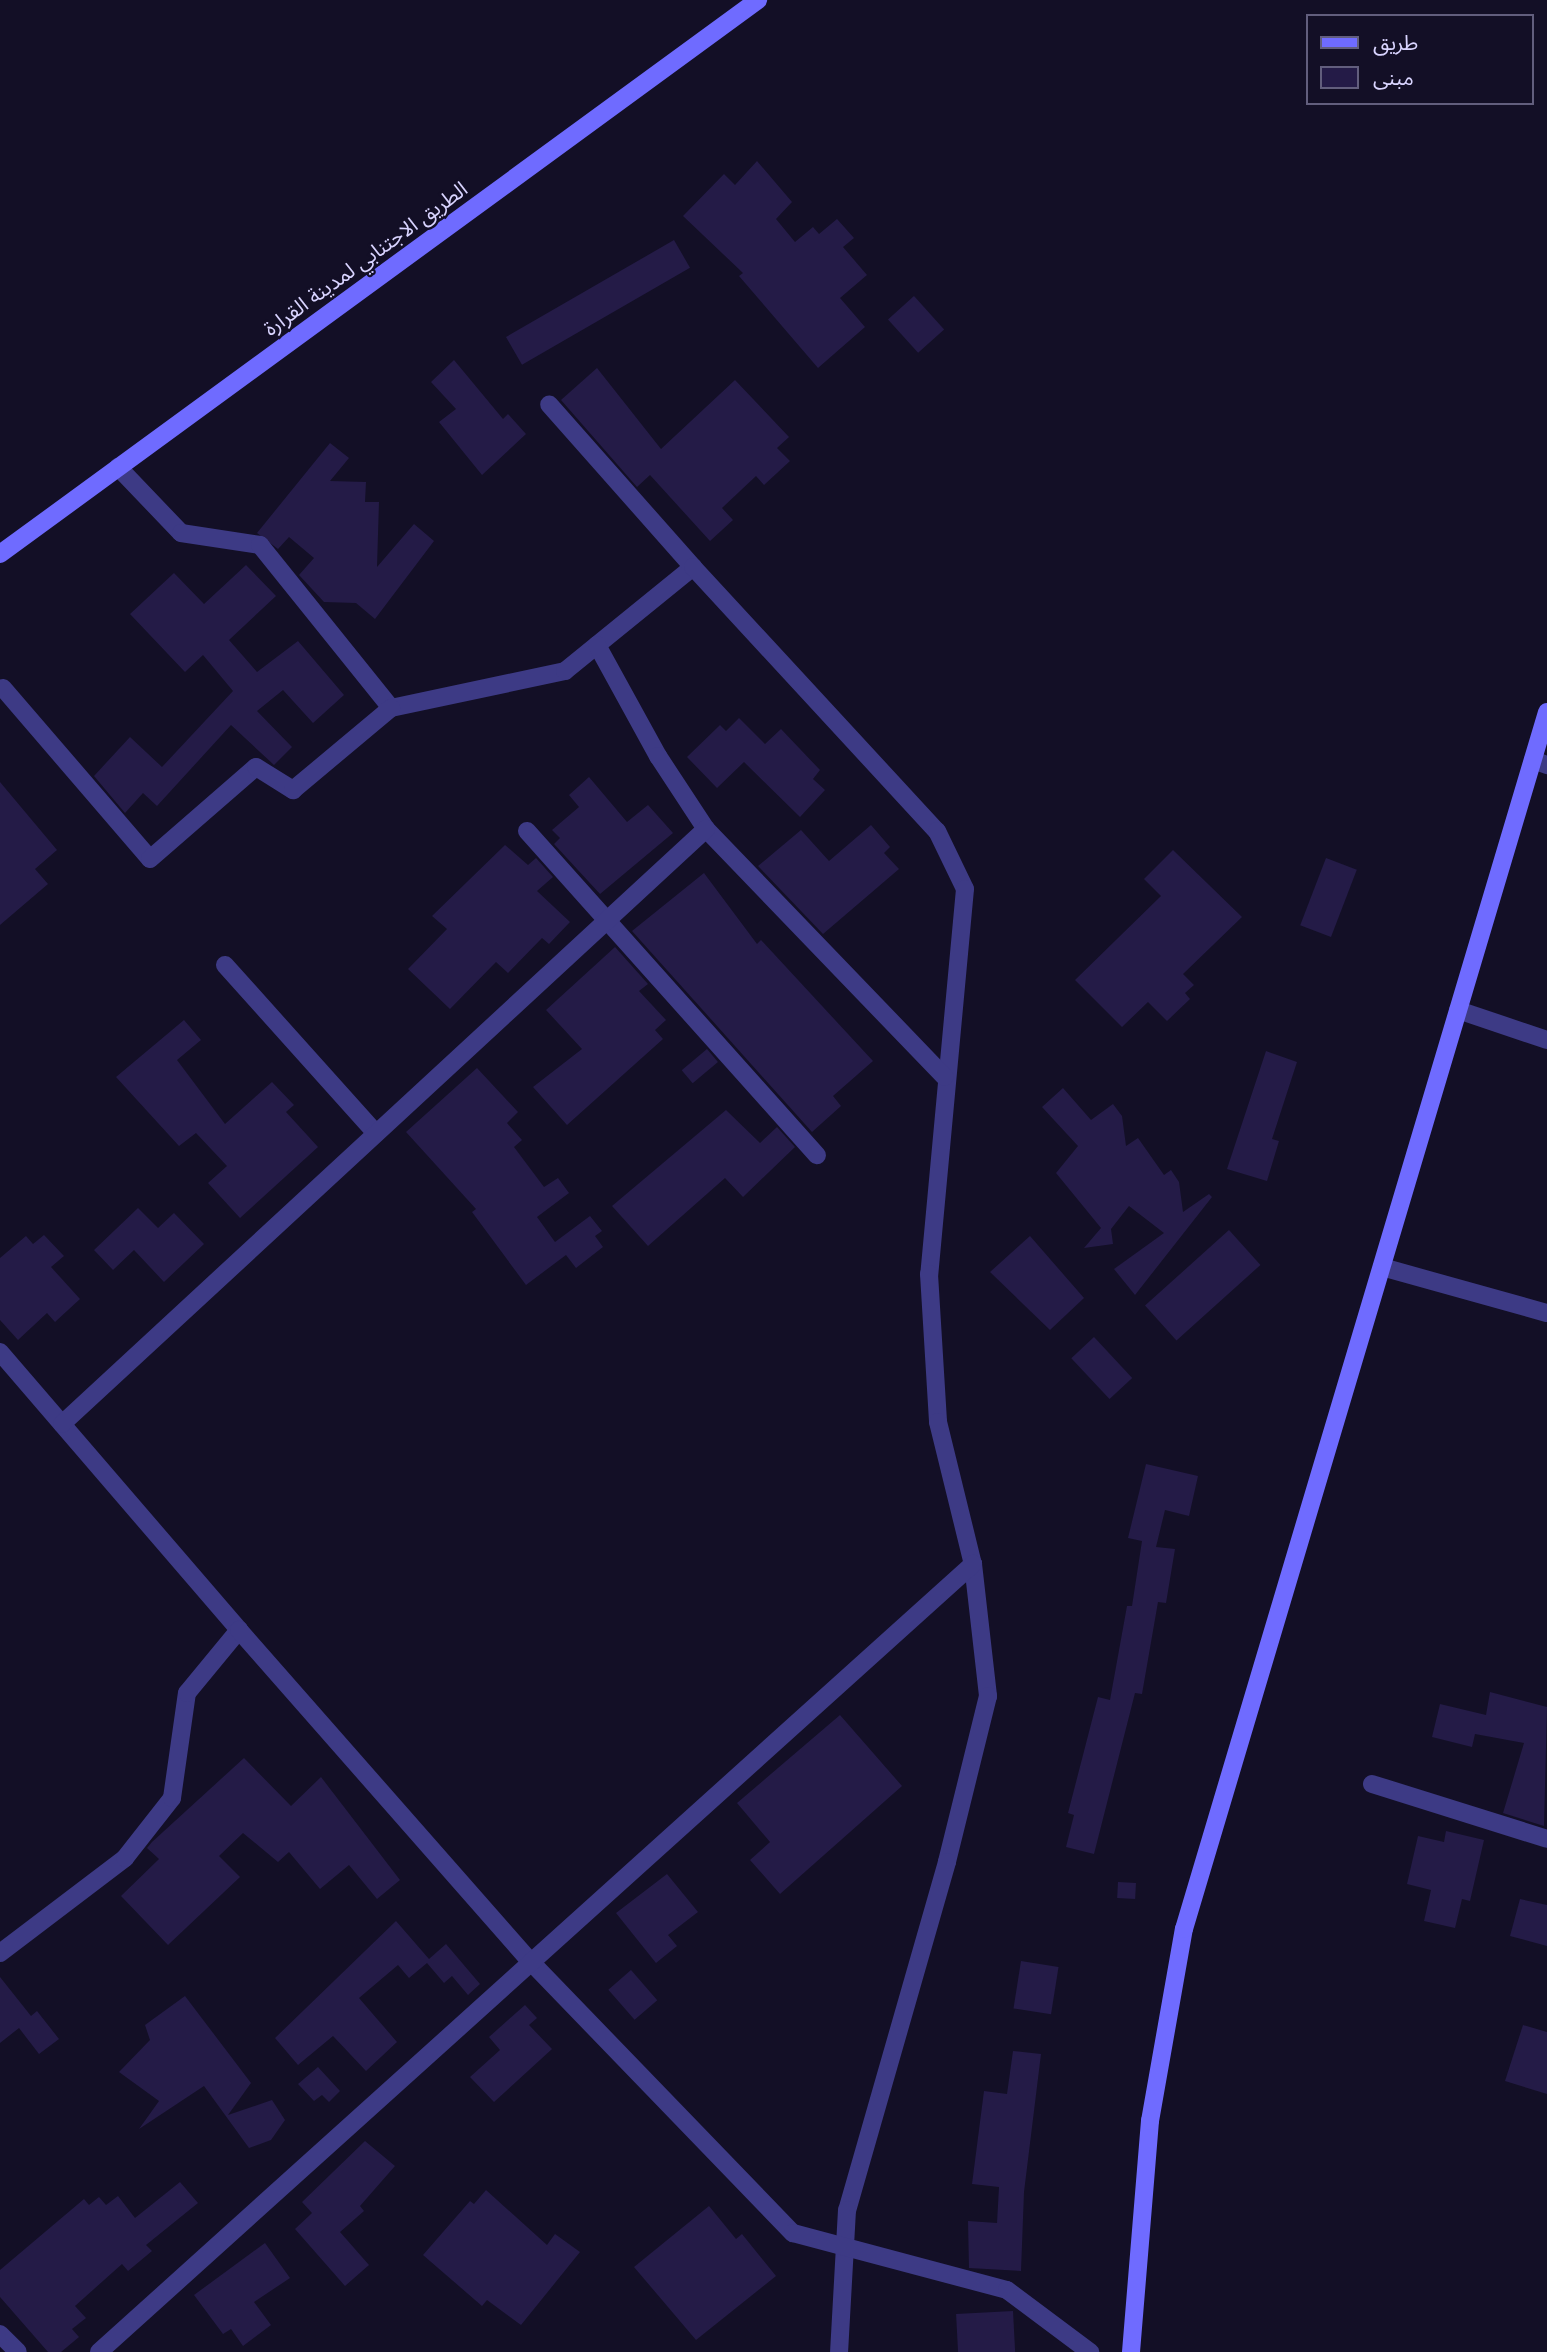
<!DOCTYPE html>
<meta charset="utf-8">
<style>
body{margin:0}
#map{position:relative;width:1547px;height:2352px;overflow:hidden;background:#130f26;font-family:"Noto Sans","Noto Sans Arabic",sans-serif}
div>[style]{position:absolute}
.building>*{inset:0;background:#241b47;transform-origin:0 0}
.street>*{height:18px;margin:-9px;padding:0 9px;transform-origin:9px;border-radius:9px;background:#3d3a85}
.secondary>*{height:18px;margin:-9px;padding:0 9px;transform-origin:9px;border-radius:9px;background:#6f6bff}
span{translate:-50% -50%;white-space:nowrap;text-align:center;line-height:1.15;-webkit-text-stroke:5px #130f26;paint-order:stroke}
.street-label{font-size:21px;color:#d9d4ff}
.legend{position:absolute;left:1306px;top:14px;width:228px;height:91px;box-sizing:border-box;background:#130f26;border:2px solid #625e7d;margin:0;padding:9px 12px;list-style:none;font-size:21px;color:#d9d4ff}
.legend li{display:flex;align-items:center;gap:14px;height:35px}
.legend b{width:35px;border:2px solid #625e7d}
</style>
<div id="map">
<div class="building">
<div style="clip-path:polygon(757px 161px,792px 202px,776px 219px,795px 242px,813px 227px,819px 234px,837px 219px,854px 238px,843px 247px,867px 275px,840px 298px,865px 327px,818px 368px,739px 276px,743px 273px,683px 216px,724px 174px,735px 185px)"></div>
<div style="left:674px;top:240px;width:32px;height:194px;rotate:60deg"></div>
<div style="left:914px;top:296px;width:45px;height:35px;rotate:48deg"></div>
<div style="clip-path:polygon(454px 360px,503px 419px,508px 414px,526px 434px,482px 475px,439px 422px,456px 409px,431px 382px)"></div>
<div style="clip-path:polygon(597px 368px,661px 449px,735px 380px,789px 437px,777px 448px,790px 461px,764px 485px,756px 476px,722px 508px,733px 520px,710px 541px,650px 475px,637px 487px,561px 400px)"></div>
<div style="clip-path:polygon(330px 443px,349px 458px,330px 481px,366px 482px,365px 502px,379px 502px,377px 567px,414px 524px,434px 541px,375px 619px,356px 603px,324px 602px,299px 575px,314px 558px,289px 537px,278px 549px,257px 533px)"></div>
<div style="clip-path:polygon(246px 565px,276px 596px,229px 640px,257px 672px,298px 641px,344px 695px,313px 723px,283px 690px,257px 711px,292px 747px,274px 765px,231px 725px,157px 806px,143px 793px,125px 813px,94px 776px,130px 737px,162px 767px,233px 691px,203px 655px,185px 672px,130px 614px,174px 573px,204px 604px)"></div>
<div style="clip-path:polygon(739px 718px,765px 744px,781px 729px,820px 770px,813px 779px,825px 790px,800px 817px,744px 762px,717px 788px,687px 757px,720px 725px,726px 731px)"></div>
<div style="clip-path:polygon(589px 777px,627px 822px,648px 805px,673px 833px,600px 894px,554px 844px,560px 838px,552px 830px,579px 807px,569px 795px)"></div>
<div style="clip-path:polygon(0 782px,57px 850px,35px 869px,48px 884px,0 925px)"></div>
<div style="clip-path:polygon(871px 825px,890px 847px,884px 853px,899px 869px,823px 934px,758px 866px,801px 830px,829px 861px)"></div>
<div style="clip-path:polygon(505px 845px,528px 865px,536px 858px,553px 877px,537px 891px,570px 922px,549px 944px,542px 938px,508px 973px,496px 962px,450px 1009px,408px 969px,447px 929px,432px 916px)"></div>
<div style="clip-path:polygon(1173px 850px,1242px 917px,1183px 974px,1194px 985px,1185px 993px,1190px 999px,1167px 1021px,1148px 1002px,1122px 1027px,1075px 980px,1161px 896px,1144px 879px)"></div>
<div style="left:1326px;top:858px;width:33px;height:72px;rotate:21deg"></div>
<div style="clip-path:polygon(704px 873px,757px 944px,761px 940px,873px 1061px,833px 1096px,841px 1106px,812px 1132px,632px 931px)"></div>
<div style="clip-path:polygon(615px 947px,648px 984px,639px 991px,666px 1020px,655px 1030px,663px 1039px,567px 1125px,533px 1087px,582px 1049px,546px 1010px)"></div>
<div style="clip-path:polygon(184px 1020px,201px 1040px,177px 1060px,225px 1124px,272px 1082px,294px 1105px,286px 1112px,318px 1147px,240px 1218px,208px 1183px,227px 1166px,196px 1133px,179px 1146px,116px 1077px)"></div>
<div style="left:707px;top:1049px;width:17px;height:33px;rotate:50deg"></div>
<div style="clip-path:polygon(1266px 1051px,1297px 1062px,1272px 1139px,1279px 1141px,1267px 1181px,1227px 1169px)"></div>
<div style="clip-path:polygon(477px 1068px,518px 1112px,507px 1123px,522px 1140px,514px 1147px,544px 1187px,558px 1178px,569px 1193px,537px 1217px,555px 1242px,590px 1216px,602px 1231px,595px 1236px,603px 1247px,576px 1268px,566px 1255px,526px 1285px,472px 1212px,476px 1209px,406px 1132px)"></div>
<div style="clip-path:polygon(1063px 1088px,1091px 1120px,1113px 1104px,1122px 1116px,1126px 1146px,1138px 1138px,1164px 1175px,1171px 1170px,1179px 1182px,1183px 1212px,1209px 1194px,1212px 1197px,1135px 1295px,1114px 1269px,1164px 1233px,1129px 1206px,1111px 1229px,1113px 1244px,1084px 1248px,1101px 1228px,1056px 1173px,1078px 1146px,1042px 1107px)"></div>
<div style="clip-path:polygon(726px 1110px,760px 1143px,777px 1127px,795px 1147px,743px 1197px,725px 1178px,648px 1246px,612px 1206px)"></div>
<div style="clip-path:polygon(138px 1208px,158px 1228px,174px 1213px,204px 1244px,164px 1282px,134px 1250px,113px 1270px,94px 1250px)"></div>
<div style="left:1229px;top:1230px;width:47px;height:113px;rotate:48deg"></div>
<div style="clip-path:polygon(44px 1235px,64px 1256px,51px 1267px,80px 1299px,55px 1322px,47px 1313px,18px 1340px,0 1320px,0 1258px,26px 1236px,33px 1244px)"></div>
<div style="clip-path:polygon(1030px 1236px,1084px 1298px,1050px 1330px,990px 1272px)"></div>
<div style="left:1094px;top:1337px;width:56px;height:31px;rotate:47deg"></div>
<div style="clip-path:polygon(1146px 1464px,1198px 1476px,1189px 1516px,1165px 1510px,1156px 1547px,1175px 1549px,1166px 1603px,1158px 1602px,1142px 1694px,1135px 1693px,1094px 1854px,1066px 1847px,1074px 1815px,1068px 1813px,1098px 1697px,1110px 1700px,1127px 1606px,1132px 1606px,1142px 1541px,1128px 1538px)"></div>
<div style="clip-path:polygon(1490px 1692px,1547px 1707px,1544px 1826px,1503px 1813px,1524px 1743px,1475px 1734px,1472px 1747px,1432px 1737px,1440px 1704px,1486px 1715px)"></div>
<div style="clip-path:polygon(840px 1715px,902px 1786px,780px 1894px,750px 1860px,770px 1842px,737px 1803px)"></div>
<div style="clip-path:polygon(244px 1758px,291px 1806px,321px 1777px,400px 1880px,377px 1899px,349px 1865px,320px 1889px,289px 1852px,278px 1862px,243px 1833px,219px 1856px,240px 1877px,168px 1945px,121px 1896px,159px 1859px,147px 1848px,152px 1842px)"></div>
<div style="clip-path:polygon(1446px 1831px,1484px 1840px,1470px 1901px,1462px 1899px,1455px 1928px,1424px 1921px,1431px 1890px,1407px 1884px,1418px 1836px,1444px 1842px)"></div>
<div style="clip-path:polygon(667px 1874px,698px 1912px,668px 1935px,677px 1946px,656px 1963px,616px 1913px)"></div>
<div style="left:1118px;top:1882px;width:18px;height:16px;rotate:3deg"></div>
<div style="clip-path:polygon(1520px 1899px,1547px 1905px,1547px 1946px,1510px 1936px)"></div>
<div style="clip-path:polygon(396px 1921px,429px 1959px,446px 1944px,480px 1984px,468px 1995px,452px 1976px,444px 1983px,427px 1963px,409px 1978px,398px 1965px,359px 1998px,397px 2042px,366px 2071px,333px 2036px,298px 2065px,275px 2038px)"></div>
<div style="left:1021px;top:1961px;width:38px;height:48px;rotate:9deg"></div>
<div style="left:631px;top:1970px;width:40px;height:30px;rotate:49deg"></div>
<div style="clip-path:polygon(0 1977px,31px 2016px,37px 2011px,59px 2039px,39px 2054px,19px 2028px,0 2043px)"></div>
<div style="clip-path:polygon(185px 1996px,251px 2083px,228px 2115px,272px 2100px,285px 2120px,271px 2140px,249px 2148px,204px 2086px,139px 2129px,159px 2101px,119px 2072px,150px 2040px,145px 2025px)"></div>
<div style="clip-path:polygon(525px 2005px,537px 2018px,529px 2025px,552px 2049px,494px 2102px,470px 2077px,500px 2050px,489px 2037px)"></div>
<div style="clip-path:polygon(1523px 2025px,1547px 2032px,1547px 2094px,1505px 2081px)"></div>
<div style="clip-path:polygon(1013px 2051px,1041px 2054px,1024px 2192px,1021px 2271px,969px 2268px,968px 2221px,997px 2223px,999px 2187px,972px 2184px,984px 2091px,1007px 2094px)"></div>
<div style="clip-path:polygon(318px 2067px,340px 2091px,329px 2102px,322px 2095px,314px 2101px,298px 2084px)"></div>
<div style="clip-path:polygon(365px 2141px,395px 2166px,360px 2206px,364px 2211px,340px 2232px,369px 2265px,345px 2286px,295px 2229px,312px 2213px,302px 2202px)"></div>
<div style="clip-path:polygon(180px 2182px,198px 2203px,146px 2245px,152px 2251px,128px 2271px,122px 2264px,75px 2306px,86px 2318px,72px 2329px,79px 2337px,61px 2352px,48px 2352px,0 2297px,0 2270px,84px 2199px,89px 2205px,99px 2197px,106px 2205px,118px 2196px,135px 2218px)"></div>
<div style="clip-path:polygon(486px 2190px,547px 2245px,555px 2234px,580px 2252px,521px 2325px,487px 2300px,482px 2306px,423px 2255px,470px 2201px,474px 2204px)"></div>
<div style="clip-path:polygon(709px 2206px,736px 2239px,742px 2234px,776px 2276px,696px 2340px,634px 2267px)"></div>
<div style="clip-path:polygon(265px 2243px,290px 2278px,254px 2302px,271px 2325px,243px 2346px,231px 2329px,223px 2334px,194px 2295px)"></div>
<div style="left:1013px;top:2311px;width:41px;height:57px;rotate:87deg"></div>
</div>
<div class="street">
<div style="left:118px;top:467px;width:91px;rotate:46.3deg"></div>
<div style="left:181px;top:533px;width:80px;rotate:8.6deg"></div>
<div style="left:260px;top:545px;width:209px;rotate:51.2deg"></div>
<div style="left:391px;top:708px;width:178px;rotate:-12deg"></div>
<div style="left:565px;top:671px;width:165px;rotate:-39.1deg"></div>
<div style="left:693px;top:567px;width:217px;rotate:-131.5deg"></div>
<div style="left:693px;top:567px;width:359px;rotate:47.3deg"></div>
<div style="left:937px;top:831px;width:64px;rotate:64.2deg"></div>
<div style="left:965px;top:889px;width:387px;rotate:95.3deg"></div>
<div style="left:929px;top:1274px;width:148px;rotate:86.5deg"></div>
<div style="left:938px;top:1422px;width:146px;rotate:76.2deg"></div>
<div style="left:973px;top:1564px;width:133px;rotate:83.5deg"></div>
<div style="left:988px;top:1696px;width:171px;rotate:103.9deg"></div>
<div style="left:947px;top:1862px;width:362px;rotate:106deg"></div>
<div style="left:847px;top:2210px;width:142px;rotate:93.2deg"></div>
<div style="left:597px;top:645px;width:127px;rotate:61.2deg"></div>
<div style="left:658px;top:756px;width:87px;rotate:56.7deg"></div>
<div style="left:706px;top:829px;width:344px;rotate:46.1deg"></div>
<div style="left:3px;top:688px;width:225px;rotate:49.3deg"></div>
<div style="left:150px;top:859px;width:140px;rotate:-41deg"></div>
<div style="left:256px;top:767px;width:44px;rotate:31.9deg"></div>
<div style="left:293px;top:790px;width:128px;rotate:-39.9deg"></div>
<div style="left:1533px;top:760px;width:15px;rotate:20deg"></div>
<div style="left:527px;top:831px;width:435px;rotate:48.2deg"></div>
<div style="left:225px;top:965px;width:226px;rotate:48.1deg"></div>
<div style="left:1458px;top:1010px;width:94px;rotate:18.6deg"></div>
<div style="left:1382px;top:1267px;width:171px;rotate:15.6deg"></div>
<div style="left:0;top:1352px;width:367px;rotate:49.3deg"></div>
<div style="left:62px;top:1424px;width:877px;rotate:-42.74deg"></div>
<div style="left:1372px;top:1784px;width:183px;rotate:17.4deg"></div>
<div style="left:0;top:1953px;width:157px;rotate:-37.2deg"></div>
<div style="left:125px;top:1858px;width:76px;rotate:-51.9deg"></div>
<div style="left:172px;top:1798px;width:106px;rotate:-81.9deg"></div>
<div style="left:187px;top:1693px;width:82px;rotate:-50.5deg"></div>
<div style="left:239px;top:1630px;width:442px;rotate:48.7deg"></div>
<div style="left:531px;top:1962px;width:377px;rotate:46deg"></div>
<div style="left:793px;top:2233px;width:221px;rotate:14.9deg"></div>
<div style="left:1007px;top:2290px;width:104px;rotate:36.8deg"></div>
<div style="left:0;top:2334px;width:25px;rotate:45deg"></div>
<div style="left:99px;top:2352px;width:1177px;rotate:-42.04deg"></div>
</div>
<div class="secondary">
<div style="left:0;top:554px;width:939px;rotate:-36.16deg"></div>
<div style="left:1131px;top:2352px;width:232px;rotate:-85.3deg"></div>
<div style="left:1150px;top:2121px;width:195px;rotate:-80deg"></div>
<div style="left:1184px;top:1929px;width:1270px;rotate:-73.39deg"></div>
</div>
<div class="street-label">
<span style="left:365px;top:258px;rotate:-36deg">الطريق الاجتنابي لمدينة القرارة</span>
</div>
<ul class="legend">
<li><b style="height:9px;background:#6f6bff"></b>طريق</li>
<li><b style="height:19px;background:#241b47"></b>مبنى</li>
</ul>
</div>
